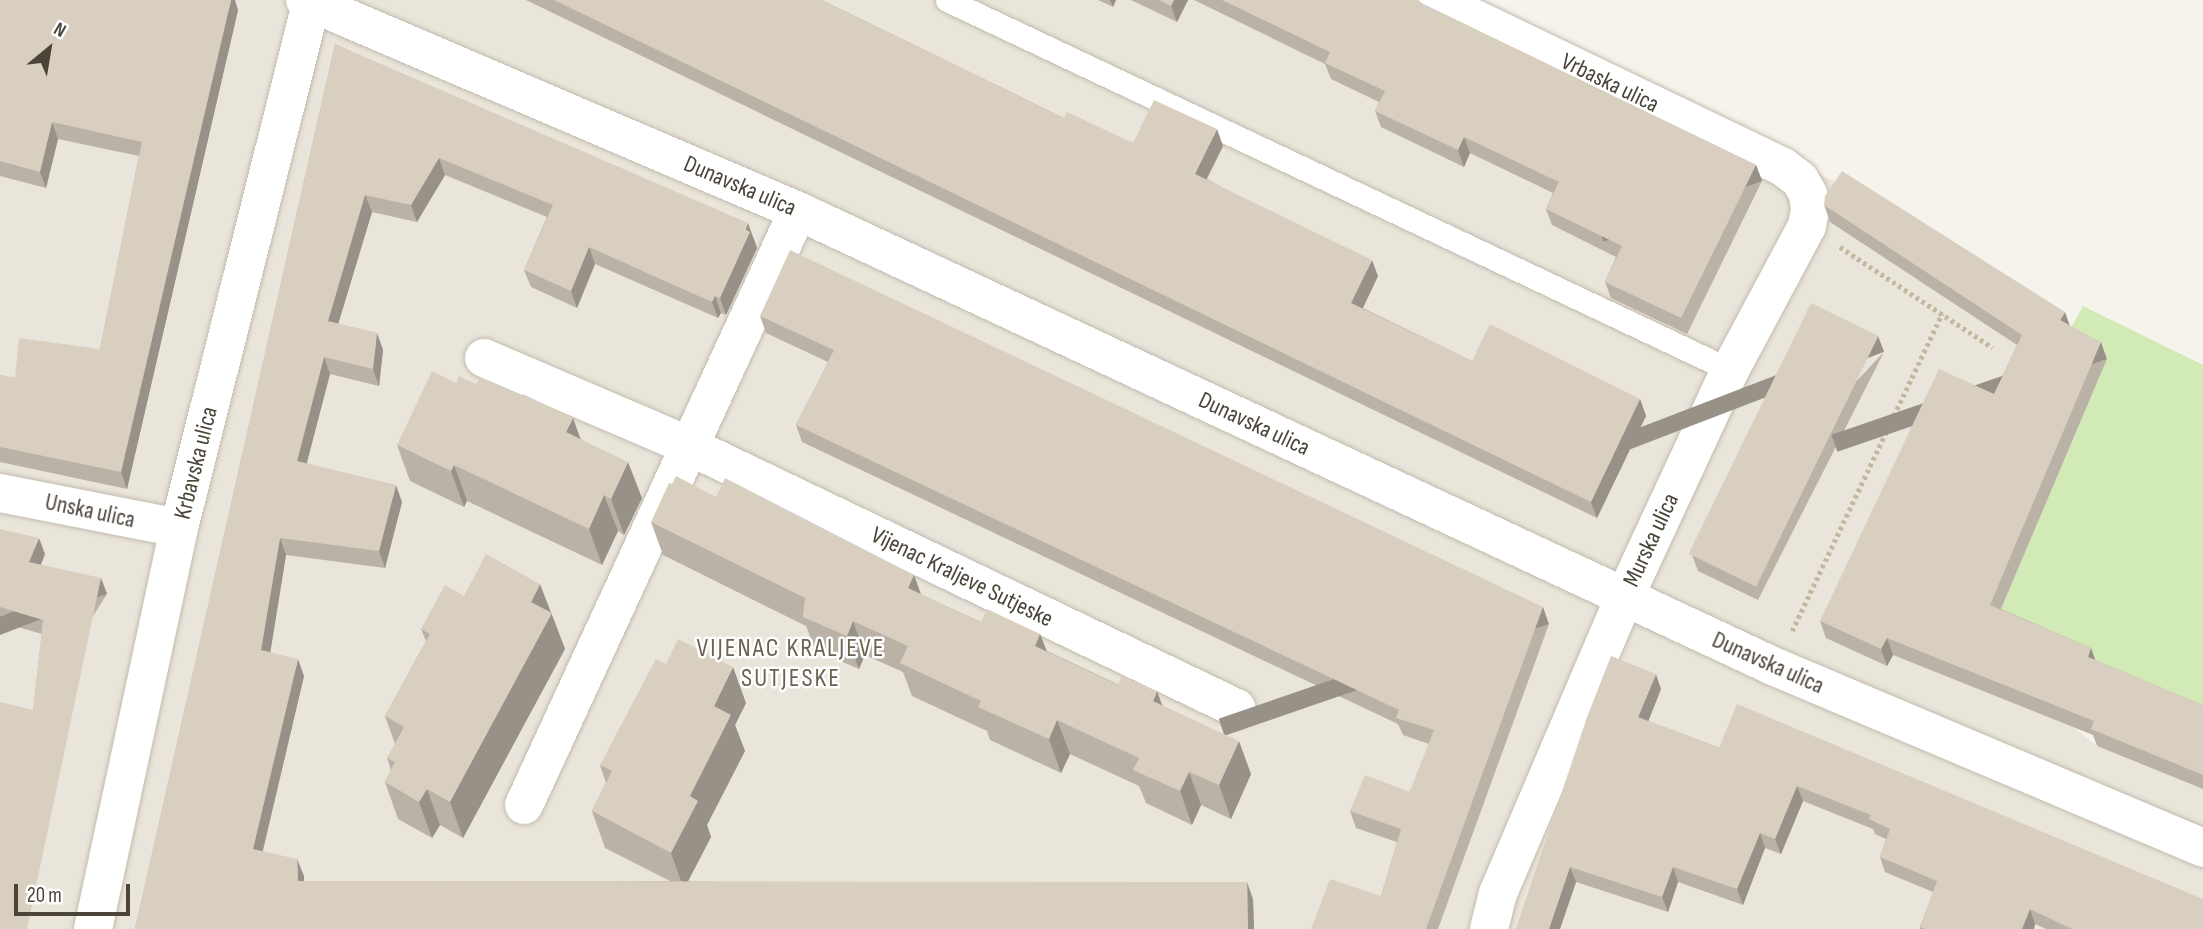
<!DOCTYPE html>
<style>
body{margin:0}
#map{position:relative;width:2203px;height:929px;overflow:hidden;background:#f6f3ec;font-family:"Sofia Sans Condensed",sans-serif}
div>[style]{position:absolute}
.residential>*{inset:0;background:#eae5da}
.green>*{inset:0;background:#d2eab5}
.path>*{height:4.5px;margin-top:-2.25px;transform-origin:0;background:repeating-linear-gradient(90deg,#c4b79f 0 3.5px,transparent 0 7px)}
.roads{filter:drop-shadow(0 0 2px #c2bbae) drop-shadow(0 0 2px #c2bbae)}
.lane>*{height:23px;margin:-11.5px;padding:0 11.5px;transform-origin:11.5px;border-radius:11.5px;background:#fff}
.street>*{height:38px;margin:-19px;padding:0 19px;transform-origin:19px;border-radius:19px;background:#fff}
.wall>*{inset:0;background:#bab2a6}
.shaded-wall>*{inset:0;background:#979187;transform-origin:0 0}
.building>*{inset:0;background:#d8cfc1;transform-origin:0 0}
span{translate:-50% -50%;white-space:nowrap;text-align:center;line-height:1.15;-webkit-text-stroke:5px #fff;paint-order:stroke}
.street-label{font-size:24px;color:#4b4439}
.neighbourhood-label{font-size:26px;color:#6e6250;letter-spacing:2px}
.north{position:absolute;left:14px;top:14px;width:70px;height:70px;-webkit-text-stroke:5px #fff;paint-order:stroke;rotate:30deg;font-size:19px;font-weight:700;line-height:28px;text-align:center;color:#4b4439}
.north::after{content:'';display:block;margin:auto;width:24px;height:32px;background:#4b4439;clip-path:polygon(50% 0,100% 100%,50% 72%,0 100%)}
.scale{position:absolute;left:14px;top:884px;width:116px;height:32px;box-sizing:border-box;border:4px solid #4b4439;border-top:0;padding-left:9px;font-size:21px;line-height:24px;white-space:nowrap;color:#4b4439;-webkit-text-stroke:5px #fff;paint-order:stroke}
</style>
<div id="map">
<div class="residential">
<div style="clip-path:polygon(0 0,1460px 0,1848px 188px,2107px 359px,1996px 621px,2072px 726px,2097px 746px,2203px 789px,2203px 929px,0 929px)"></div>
</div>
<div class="green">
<div style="clip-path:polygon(2083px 306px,2203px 365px,2203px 720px,1996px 621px,2107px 359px,2066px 337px)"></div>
</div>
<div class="path">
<div style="left:1840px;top:247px;width:183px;rotate:33.4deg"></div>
<div style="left:1792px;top:631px;width:351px;rotate:-64.7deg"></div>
</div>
<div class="roads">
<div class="lane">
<div style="left:947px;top:0;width:866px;rotate:25.29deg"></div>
</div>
<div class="street">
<div style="left:305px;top:0;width:536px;rotate:23.17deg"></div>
<div style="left:798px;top:211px;width:1078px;rotate:25.02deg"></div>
<div style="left:1775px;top:667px;width:465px;rotate:22.9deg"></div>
<div style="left:1436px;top:0;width:385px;rotate:25.7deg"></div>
<div style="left:1783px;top:167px;width:21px;rotate:37deg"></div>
<div style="left:1800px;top:180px;width:16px;rotate:60deg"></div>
<div style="left:1808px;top:194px;width:16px;rotate:83deg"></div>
<div style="left:1810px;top:210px;width:16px;rotate:101deg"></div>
<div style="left:1807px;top:226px;width:163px;rotate:118.1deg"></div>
<div style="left:1730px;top:370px;width:251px;rotate:114.9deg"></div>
<div style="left:1624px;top:598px;width:321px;rotate:113.1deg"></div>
<div style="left:1498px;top:893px;width:37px;rotate:104deg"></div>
<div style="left:484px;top:358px;width:223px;rotate:23.2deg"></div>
<div style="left:689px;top:446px;width:607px;rotate:25.59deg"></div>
<div style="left:0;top:493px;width:182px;rotate:11.1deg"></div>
<div style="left:524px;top:805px;width:654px;rotate:-65.24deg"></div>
<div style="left:93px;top:929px;width:410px;rotate:-77.9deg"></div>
<div style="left:179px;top:528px;width:544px;rotate:-75.86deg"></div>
</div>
</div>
<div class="wall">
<div style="clip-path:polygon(0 0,238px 10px,127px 489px,0 462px,0 375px,15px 378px,100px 349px,139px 156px,58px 139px,46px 188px,0 176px)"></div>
<div style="clip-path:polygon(526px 0,822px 0,1064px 118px,1133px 143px,1223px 146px,1207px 179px,1378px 276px,1363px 308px,1472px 361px,1640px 399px,1646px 416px,1597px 518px)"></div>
<div style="clip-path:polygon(1098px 0,1116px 0,1113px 7px)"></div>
<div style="clip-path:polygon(1131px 0,1188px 0,1177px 22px)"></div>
<div style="clip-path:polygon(1194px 0,1418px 0,1421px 3px,1756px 165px,1762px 181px,1687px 334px,1611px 298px,1605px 282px,1616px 257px,1552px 225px,1546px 209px,1553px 193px,1470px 153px,1464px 167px,1381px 127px,1375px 111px,1379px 102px,1331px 79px,1325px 64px)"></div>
<div style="clip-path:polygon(335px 44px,754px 239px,757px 248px,726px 315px,721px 313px,718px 318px,595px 264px,577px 308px,531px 287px,524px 270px,547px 217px,445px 175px,417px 222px,372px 212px,338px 324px,377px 333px,383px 350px,379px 386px,330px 374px,306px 463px,402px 502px,385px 568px,286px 555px,270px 652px,304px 676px,263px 851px,304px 876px,304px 881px,670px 881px,605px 848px,592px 811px,606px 783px,600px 765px,746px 703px,735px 725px,745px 751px,707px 825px,711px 837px,688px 881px,1253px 899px,1254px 929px,135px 929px)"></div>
<div style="clip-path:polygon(1824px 205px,2069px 325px,2107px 359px,2001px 609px,2091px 648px,2095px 660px,2203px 705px,2203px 789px,2097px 746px,2093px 735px,1893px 655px,1887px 666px,1826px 638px,1820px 621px,1994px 394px,2017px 345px,1830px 222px)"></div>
<div style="clip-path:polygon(760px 316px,1549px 624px,1438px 929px,1311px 929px,1381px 896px,1397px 842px,1356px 828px,1350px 811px,1410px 792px,1429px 744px,1403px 735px,1398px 724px,802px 442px,796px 425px,828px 362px,766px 333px)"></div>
<div style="clip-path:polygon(1884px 352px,1758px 600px,1698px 571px,1692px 555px)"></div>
<div style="clip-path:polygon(456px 383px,581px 439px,642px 498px,624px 535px,618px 531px,602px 565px,467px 501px,464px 507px,410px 481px,397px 445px)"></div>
<div style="clip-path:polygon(716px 497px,914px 575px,920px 594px,981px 622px,1040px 634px,1047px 651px,1162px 705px,1251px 774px,1231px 819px,1201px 805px,1192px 825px,1146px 803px,1139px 786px,1070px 754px,1061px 773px,990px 740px,987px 731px,912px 696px,903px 672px,865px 655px,859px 669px,815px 650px,806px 626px,663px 555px,651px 522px)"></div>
<div style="clip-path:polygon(0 529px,45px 554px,41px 565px,107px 594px,33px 710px,42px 634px,0 622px)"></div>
<div style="clip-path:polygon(464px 596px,551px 612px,565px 649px,463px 838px,440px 825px,432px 838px,398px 819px,385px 782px,391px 770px,387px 758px,395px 744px,385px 716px,426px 641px,421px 629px)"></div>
<div style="clip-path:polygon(1661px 689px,1648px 721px,2203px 929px,2046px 929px,2035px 924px,2034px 929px,1920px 929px,1920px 927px,1933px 892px,1885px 872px,1880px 857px,1886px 839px,1875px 834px,1873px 829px,1803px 801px,1781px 854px,1765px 848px,1743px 905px,1678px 882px,1668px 912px,1576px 882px,1560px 929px,1516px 929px)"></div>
</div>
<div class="shaded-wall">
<div style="clip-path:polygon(231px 0,235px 0,238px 10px,127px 489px,121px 472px)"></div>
<div style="clip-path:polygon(1110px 0,1116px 0,1113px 7px)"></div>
<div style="clip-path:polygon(1174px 0,1188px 0,1177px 22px,1171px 6px)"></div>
<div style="clip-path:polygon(52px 122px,58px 139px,46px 188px,40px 172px)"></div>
<div style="clip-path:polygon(1217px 129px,1223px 146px,1201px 190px,1195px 174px)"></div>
<div style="clip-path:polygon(1464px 137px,1470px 153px,1464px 167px,1458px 150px)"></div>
<div style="clip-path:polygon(439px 158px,445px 175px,417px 222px,411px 205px)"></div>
<div style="left:1756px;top:165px;width:17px;height:170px;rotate:69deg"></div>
<div style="clip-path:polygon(365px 195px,372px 212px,334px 338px,328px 321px)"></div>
<div style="clip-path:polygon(748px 223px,757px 248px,726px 315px,720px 298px)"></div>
<div style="clip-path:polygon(589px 247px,595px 264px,577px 308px,571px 291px)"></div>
<div style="clip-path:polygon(1372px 260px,1378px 276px,1357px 320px,1351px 303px)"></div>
<div style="clip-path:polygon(715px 296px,721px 313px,718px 318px,712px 302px)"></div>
<div style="clip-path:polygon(2065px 312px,2071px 329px,2060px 320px)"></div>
<div style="clip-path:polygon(377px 333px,383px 350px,379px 386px,373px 369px)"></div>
<div style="left:1878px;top:336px;width:17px;height:278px;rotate:69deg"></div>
<div style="left:2101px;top:342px;width:18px;height:285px;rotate:71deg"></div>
<div style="clip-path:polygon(324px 357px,330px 374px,303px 478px,297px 461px)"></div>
<div style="clip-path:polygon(1640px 399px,1646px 416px,1597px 518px,1591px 502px)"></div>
<div style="clip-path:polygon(573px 418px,586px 454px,566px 432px)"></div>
<div style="clip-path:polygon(628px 462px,642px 498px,624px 535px,611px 499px)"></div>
<div style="clip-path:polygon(454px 465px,467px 501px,464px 507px,451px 471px)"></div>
<div style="clip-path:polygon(396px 485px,402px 502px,385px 568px,379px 551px)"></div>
<div style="clip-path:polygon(604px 495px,618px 531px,602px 565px,589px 529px)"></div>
<div style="clip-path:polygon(39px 538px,45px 554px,35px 579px,29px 562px)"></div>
<div style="clip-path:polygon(280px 538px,286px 555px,268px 667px,261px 650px)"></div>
<div style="clip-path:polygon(914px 575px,926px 608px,908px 588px)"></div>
<div style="left:101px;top:578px;width:17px;height:359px;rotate:69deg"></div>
<div style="clip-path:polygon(540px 584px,565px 649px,463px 838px,450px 802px,531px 602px)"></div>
<div style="left:1543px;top:607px;width:18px;height:343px;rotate:71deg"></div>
<div style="clip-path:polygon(853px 621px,865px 655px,859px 669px,847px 636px)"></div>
<div style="clip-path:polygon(1040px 634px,1053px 668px,1035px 646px)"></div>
<div style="clip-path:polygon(1887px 638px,1893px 655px,1887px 666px,1881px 649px)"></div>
<div style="clip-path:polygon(2091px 648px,2097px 665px,2088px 657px)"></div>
<div style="clip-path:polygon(298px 659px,304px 676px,259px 866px,253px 849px)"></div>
<div style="clip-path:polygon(733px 667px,746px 703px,735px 725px,745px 751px,707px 825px,711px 837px,684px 889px,671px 853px,690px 796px,714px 706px)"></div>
<div style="clip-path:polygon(1656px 674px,1661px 689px,1644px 732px,1638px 717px)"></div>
<div style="clip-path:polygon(1157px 691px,1169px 724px,1153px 701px)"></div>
<div style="clip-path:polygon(1057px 720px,1070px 754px,1061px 773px,1049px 739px)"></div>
<div style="clip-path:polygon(1239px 741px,1251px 774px,1231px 819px,1219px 785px)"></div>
<div style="clip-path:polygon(1189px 772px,1201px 805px,1192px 825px,1180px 791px)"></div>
<div style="clip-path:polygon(1797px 786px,1803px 801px,1781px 854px,1775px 839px)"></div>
<div style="clip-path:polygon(427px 789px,440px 825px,432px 838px,419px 802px)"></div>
<div style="clip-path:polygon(1760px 833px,1765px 848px,1743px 905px,1737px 889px)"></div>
<div style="clip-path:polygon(297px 859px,304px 876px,304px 898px,298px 881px)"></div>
<div style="clip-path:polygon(1570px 867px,1576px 882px,1560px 929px,1549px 929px)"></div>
<div style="clip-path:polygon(1673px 867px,1678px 882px,1668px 912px,1662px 897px)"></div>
<div style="clip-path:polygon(1247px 882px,1253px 899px,1254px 929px,1248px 929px)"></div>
<div style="clip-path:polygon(2030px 909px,2035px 924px,2034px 929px,2022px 929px)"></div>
</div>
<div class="building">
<div style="clip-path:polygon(0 0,231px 0,121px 472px,0 447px,0 375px,15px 378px,19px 338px,100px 349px,142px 142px,52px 122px,40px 172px,0 161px)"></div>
<div style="clip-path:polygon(554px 0,822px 0,1064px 118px,1067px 112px,1133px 143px,1154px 100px,1217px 129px,1195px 174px,1372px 260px,1351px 303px,1472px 361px,1490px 324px,1640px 399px,1591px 502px)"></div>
<div style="clip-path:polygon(1159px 0,1174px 0,1171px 6px)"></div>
<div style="clip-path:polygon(1222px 0,1418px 0,1421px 3px,1756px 165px,1681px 318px,1605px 282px,1622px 246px,1546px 209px,1559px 182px,1464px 137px,1458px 150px,1375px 111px,1385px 91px,1325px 63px,1330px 52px)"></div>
<div style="clip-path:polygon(335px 44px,748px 223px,745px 229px,750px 232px,720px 298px,715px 296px,712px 302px,589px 247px,571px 291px,524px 270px,553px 205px,439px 158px,411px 205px,365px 195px,328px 321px,377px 333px,373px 369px,324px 357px,297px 461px,396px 485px,379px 551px,280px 538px,261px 650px,298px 659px,253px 849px,297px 859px,298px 881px,1247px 882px,1248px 929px,135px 929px)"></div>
<div style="clip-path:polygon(1842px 171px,2065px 312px,2060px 320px,2101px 342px,1990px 605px,2091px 648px,2088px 657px,2203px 705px,2203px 775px,2091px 729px,2094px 721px,1887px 638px,1881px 649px,1820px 621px,1939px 369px,1994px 394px,2022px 335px,1824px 205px,1825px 196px)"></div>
<div style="clip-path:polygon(790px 250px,1543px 607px,1426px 929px,1311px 929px,1330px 879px,1381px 896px,1401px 829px,1350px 811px,1365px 775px,1410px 792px,1434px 730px,1396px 718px,1399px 710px,796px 425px,834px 350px,760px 316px)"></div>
<div style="left:1811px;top:303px;width:75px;height:279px;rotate:26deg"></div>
<div style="clip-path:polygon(432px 371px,456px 383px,459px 376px,476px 384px,480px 377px,522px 396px,523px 394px,573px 418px,566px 432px,628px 462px,611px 499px,604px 495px,589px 529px,454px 465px,451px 471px,397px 445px)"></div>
<div style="clip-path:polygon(676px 476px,716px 497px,725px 478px,914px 575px,908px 588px,981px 622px,987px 609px,1040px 634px,1035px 646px,1118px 685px,1122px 676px,1157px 691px,1153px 701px,1239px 741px,1219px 785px,1189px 772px,1180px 791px,1133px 770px,1139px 758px,1057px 720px,1049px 739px,978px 707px,981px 701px,900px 663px,908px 646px,853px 621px,847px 636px,803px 617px,805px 598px,651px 522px,669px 483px,672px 484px)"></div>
<div style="clip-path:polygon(0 529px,39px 538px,29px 562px,101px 578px,27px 929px,0 929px,0 702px,33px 710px,43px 620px,0 607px)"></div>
<div style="clip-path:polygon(486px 554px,540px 584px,531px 602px,552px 613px,450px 802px,427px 789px,419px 802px,385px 782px,395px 762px,387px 758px,404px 727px,385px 716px,430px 634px,421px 629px,445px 585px,464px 596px)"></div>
<div style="clip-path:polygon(678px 639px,733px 667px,714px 706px,731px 715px,690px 796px,698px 801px,671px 853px,592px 811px,612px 771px,600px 765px,656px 659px,666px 664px)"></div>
<div style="clip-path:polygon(1611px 656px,1656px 674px,1638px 717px,1719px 748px,1737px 704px,2203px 899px,2203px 929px,2072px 929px,2030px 909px,2022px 929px,1925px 929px,1920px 927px,1937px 881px,1880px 857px,1890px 829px,1869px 819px,1871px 815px,1797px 786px,1775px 839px,1760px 833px,1737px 889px,1673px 867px,1662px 897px,1570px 867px,1549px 929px,1516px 929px,1587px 717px)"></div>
</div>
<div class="street-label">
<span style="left:1610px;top:83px;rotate:26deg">Vrbaska ulica</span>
<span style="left:740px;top:186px;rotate:23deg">Dunavska ulica</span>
<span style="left:1254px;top:424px;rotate:25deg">Dunavska ulica</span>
<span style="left:196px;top:463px;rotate:-76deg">Krbavska ulica</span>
<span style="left:90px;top:511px;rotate:12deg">Unska ulica</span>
<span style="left:1651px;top:540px;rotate:-65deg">Murska ulica</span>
<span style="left:962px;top:577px;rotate:26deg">Vijenac Kraljeve Sutjeske</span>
<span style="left:1768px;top:663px;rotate:24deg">Dunavska ulica</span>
</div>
<div class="neighbourhood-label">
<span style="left:791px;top:664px">VIJENAC KRALJEVE<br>SUTJESKE</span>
</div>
<div class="north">N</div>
<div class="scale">20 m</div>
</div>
